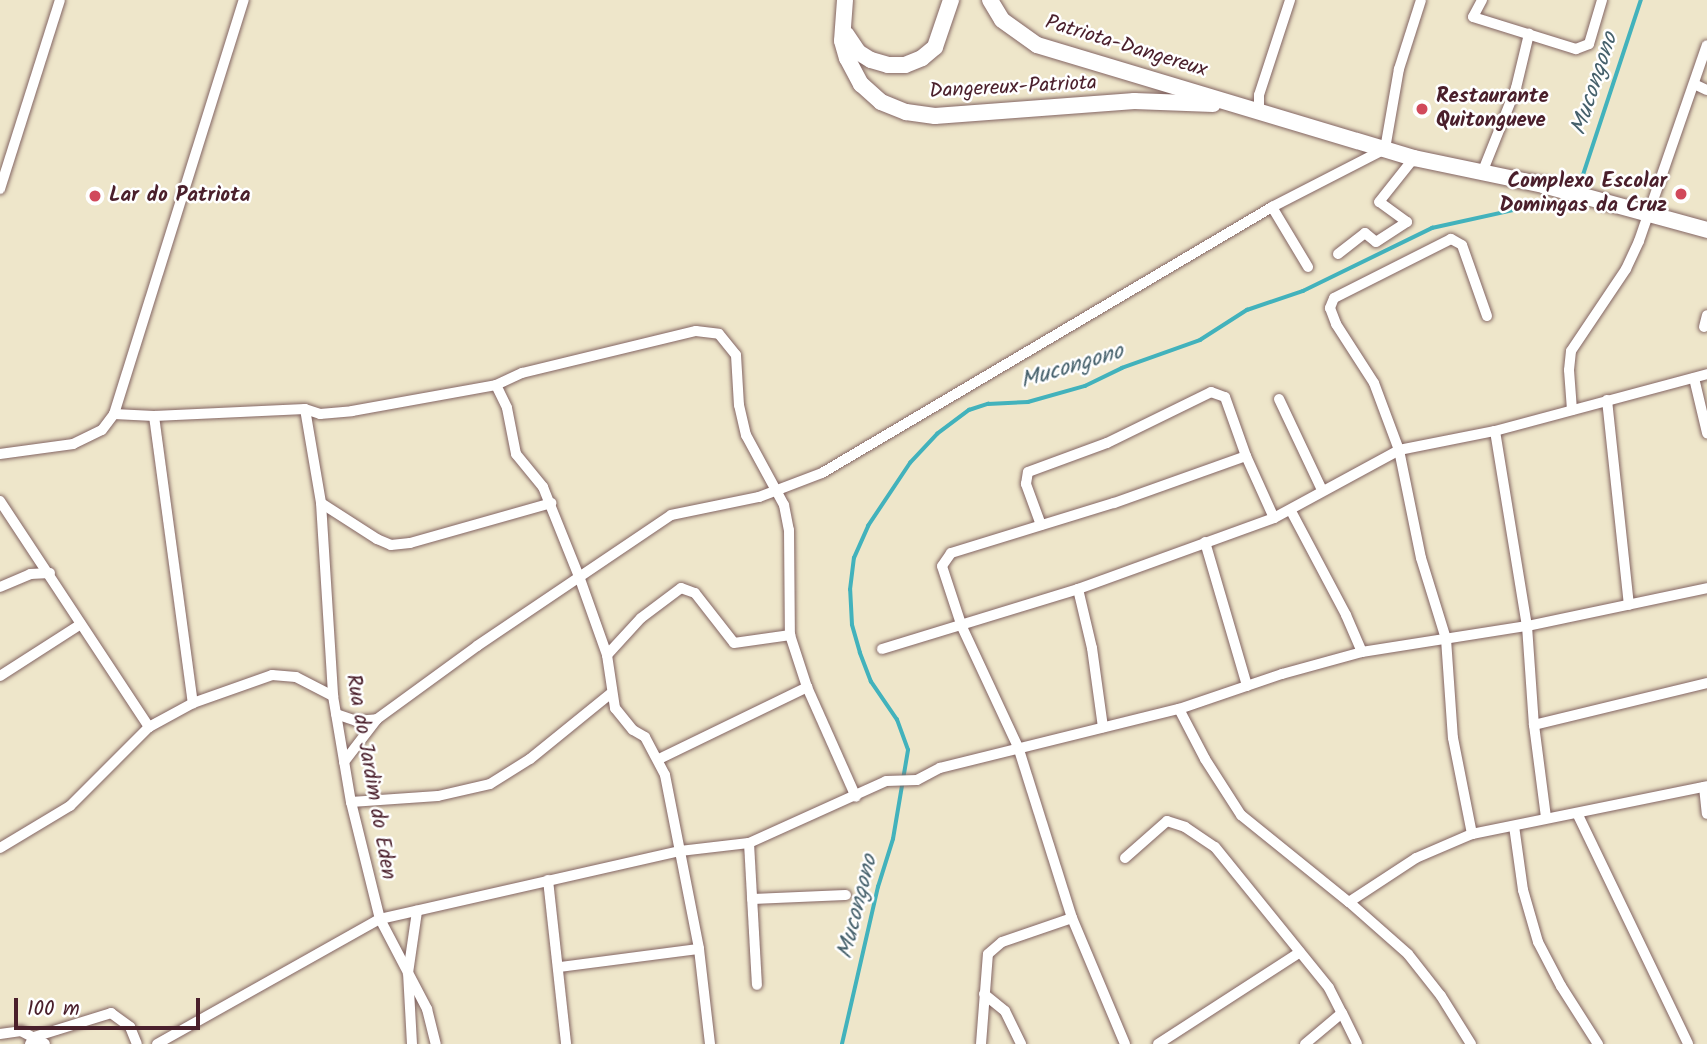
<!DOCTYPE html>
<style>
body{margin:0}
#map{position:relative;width:1707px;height:1044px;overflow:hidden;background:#eee6ca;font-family:Kalam,sans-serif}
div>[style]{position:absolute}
.stream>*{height:3.5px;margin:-1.75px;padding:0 1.75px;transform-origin:1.75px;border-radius:1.75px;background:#42b2bc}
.roads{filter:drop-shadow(0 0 2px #836563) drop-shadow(0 0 2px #836563)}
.street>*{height:10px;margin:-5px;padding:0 5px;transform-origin:5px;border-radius:5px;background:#fff}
.secondary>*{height:16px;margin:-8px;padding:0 8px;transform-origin:8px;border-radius:8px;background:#fff}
.dots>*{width:19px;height:19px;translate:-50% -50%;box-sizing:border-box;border:4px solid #fff;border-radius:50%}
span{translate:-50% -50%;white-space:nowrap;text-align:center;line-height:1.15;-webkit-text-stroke:5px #fff;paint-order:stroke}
.street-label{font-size:21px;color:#4a1f2b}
.poi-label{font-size:21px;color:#4a1f2b;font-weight:700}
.left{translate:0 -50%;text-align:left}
.right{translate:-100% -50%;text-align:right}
.water-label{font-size:23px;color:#46616c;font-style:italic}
.scale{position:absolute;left:14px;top:998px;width:186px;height:32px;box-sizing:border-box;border:4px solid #4a1f2b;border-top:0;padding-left:9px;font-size:21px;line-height:24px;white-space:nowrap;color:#4a1f2b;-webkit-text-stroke:5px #fff;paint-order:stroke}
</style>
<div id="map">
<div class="stream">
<div style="left:1582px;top:178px;width:188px;rotate:-71.7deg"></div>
<div style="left:842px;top:1044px;width:161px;rotate:-77.1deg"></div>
<div style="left:878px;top:887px;width:50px;rotate:-72.6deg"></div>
<div style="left:893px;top:839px;width:90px;rotate:-80.4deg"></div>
<div style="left:908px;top:750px;width:32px;rotate:-110deg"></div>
<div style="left:897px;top:720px;width:46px;rotate:-124.4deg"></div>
<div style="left:871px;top:682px;width:31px;rotate:-111deg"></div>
<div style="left:860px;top:653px;width:29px;rotate:-106deg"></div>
<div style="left:852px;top:625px;width:35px;rotate:-93deg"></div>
<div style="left:850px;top:590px;width:32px;rotate:-83deg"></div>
<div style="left:854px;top:558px;width:35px;rotate:-66deg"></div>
<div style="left:868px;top:526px;width:76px;rotate:-56.3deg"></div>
<div style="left:910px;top:463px;width:40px;rotate:-47deg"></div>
<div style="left:937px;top:434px;width:40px;rotate:-37deg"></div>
<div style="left:969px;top:410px;width:20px;rotate:-18deg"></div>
<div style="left:988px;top:404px;width:40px;rotate:-2.9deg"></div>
<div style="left:1028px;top:402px;width:59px;rotate:-15.7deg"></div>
<div style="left:1085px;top:386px;width:41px;rotate:-25.9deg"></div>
<div style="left:1122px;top:368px;width:83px;rotate:-19.7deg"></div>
<div style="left:1200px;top:340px;width:56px;rotate:-32.6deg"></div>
<div style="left:1247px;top:310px;width:59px;rotate:-18.7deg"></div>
<div style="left:1303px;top:291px;width:144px;rotate:-26deg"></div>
<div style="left:1432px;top:228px;width:126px;rotate:-12.4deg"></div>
</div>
<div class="roads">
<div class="street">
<div style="left:1482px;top:0;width:19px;rotate:118deg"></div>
<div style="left:1473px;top:17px;width:108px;rotate:17.3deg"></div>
<div style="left:1576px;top:49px;width:14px;rotate:-21deg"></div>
<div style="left:1589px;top:44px;width:46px;rotate:-73.5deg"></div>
<div style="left:1694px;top:84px;width:14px;rotate:25deg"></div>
<div style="left:1264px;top:113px;width:7px;rotate:-135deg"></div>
<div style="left:1259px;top:108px;width:13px;rotate:-90deg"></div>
<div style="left:1259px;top:95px;width:100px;rotate:-71.9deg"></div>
<div style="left:1482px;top:173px;width:92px;rotate:-68.2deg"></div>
<div style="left:1516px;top:88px;width:56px;rotate:-76.5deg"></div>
<div style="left:0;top:189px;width:198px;rotate:-72.4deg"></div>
<div style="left:1272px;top:207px;width:70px;rotate:59deg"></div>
<div style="left:1338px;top:254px;width:34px;rotate:-38deg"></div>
<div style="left:1365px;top:233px;width:14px;rotate:39deg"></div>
<div style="left:1376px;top:242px;width:37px;rotate:-33deg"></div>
<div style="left:1407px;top:222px;width:34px;rotate:-144deg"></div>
<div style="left:1379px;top:202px;width:56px;rotate:-51.5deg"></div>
<div style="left:1487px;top:316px;width:75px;rotate:-109.4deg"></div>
<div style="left:1462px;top:245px;width:13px;rotate:-151deg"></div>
<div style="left:1451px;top:239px;width:131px;rotate:153.2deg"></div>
<div style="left:1334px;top:298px;width:11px;rotate:112deg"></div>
<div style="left:1330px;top:308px;width:17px;rotate:69deg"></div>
<div style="left:1336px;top:324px;width:70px;rotate:57.2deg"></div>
<div style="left:1374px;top:383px;width:72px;rotate:69.5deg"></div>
<div style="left:1399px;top:450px;width:110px;rotate:78.5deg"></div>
<div style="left:1421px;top:558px;width:85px;rotate:72.8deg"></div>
<div style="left:1446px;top:639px;width:99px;rotate:86deg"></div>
<div style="left:1453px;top:738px;width:98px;rotate:78.8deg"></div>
<div style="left:1472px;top:834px;width:240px;rotate:-11.5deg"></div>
<div style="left:1704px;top:327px;width:12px;rotate:-76deg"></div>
<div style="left:1694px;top:378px;width:57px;rotate:76.7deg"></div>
<div style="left:496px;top:385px;width:25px;rotate:64deg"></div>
<div style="left:507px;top:408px;width:47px;rotate:78.9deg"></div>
<div style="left:516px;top:454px;width:43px;rotate:50.7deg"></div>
<div style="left:543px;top:487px;width:99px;rotate:68.1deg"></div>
<div style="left:580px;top:579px;width:81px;rotate:70.4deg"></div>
<div style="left:607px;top:655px;width:54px;rotate:81.4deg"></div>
<div style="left:615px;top:708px;width:28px;rotate:51deg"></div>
<div style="left:633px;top:730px;width:14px;rotate:30deg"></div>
<div style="left:645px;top:737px;width:43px;rotate:62.2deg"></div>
<div style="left:665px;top:775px;width:177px;rotate:78.9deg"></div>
<div style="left:699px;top:949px;width:96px;rotate:83.4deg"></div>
<div style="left:1279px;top:399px;width:101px;rotate:64.7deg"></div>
<div style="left:1607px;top:400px;width:206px;rotate:83.9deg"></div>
<div style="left:305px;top:409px;width:95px;rotate:80.3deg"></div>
<div style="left:321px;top:503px;width:193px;rotate:86.4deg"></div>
<div style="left:333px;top:696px;width:108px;rotate:80.4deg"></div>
<div style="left:351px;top:802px;width:121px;rotate:76.1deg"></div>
<div style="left:380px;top:919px;width:102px;rotate:62.4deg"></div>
<div style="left:427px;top:1009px;width:36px;rotate:76deg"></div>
<div style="left:1572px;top:410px;width:40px;rotate:-94.3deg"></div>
<div style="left:1569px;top:370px;width:19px;rotate:-84deg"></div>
<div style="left:1571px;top:351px;width:99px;rotate:-56.1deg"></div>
<div style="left:1626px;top:269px;width:31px;rotate:-65deg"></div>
<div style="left:1639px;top:241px;width:207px;rotate:-70.9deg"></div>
<div style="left:114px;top:414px;width:40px;rotate:2.9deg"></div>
<div style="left:154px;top:416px;width:151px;rotate:-2.7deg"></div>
<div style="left:305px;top:409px;width:16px;rotate:18deg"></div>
<div style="left:320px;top:414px;width:32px;rotate:-5deg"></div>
<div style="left:352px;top:411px;width:146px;rotate:-10.2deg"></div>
<div style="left:496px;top:385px;width:29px;rotate:-25deg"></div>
<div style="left:522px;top:373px;width:179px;rotate:-13.6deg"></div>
<div style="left:696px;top:331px;width:23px;rotate:7deg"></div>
<div style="left:719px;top:334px;width:27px;rotate:51deg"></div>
<div style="left:736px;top:355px;width:50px;rotate:86.6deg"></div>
<div style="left:739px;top:405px;width:31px;rotate:77deg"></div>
<div style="left:746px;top:435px;width:80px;rotate:61.5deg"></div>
<div style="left:784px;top:505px;width:25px;rotate:79deg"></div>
<div style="left:789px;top:530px;width:105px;rotate:89.5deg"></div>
<div style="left:790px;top:635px;width:55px;rotate:71.9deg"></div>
<div style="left:807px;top:687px;width:120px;rotate:66deg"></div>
<div style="left:154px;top:416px;width:290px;rotate:82.3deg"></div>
<div style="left:1495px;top:431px;width:198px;rotate:80.7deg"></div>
<div style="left:1527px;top:626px;width:99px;rotate:86deg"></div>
<div style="left:1534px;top:725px;width:94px;rotate:82.6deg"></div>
<div style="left:0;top:454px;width:74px;rotate:-7.8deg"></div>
<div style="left:73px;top:444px;width:32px;rotate:-26deg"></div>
<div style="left:102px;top:430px;width:20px;rotate:-53deg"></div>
<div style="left:114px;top:414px;width:434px;rotate:-72.6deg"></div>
<div style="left:0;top:501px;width:271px;rotate:56.6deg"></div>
<div style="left:149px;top:727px;width:50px;rotate:-28.6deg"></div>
<div style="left:193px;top:703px;width:84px;rotate:-19.5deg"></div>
<div style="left:272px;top:675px;width:24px;rotate:5deg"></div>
<div style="left:296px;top:677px;width:42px;rotate:27.2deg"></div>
<div style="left:321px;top:503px;width:67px;rotate:32.7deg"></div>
<div style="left:377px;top:539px;width:15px;rotate:23deg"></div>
<div style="left:391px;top:545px;width:19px;rotate:-6deg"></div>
<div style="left:410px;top:543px;width:147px;rotate:-15.8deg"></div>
<div style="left:1291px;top:511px;width:118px;rotate:62.1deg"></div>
<div style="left:1346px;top:615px;width:40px;rotate:66.6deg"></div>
<div style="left:1041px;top:525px;width:44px;rotate:-110.1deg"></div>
<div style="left:1026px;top:484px;width:12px;rotate:-81deg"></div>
<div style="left:1028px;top:472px;width:84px;rotate:-20.2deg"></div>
<div style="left:1107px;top:443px;width:116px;rotate:-26.1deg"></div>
<div style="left:1211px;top:392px;width:15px;rotate:20deg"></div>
<div style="left:1225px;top:397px;width:63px;rotate:70.4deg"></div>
<div style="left:1246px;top:456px;width:68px;rotate:65.7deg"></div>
<div style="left:1205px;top:542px;width:150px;rotate:73.7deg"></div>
<div style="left:0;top:587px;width:33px;rotate:-23deg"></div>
<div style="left:30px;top:574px;width:20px;rotate:-3deg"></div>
<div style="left:1078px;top:589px;width:61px;rotate:76.7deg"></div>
<div style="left:1092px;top:648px;width:80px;rotate:82.1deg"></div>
<div style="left:882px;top:649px;width:205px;rotate:-17deg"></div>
<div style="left:1078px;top:589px;width:208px;rotate:-19.9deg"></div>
<div style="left:1274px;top:518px;width:142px;rotate:-28.5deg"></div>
<div style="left:1399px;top:450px;width:98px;rotate:-11.2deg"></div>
<div style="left:1495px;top:431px;width:220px;rotate:-15deg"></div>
<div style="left:607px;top:655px;width:50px;rotate:-47.4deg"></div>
<div style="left:641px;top:618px;width:50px;rotate:-36.9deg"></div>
<div style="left:681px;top:588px;width:15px;rotate:20deg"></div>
<div style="left:695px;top:593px;width:63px;rotate:52deg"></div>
<div style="left:734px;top:643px;width:57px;rotate:-8.1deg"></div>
<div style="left:0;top:676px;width:96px;rotate:-32.7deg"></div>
<div style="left:1179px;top:709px;width:56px;rotate:62.5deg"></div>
<div style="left:1205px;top:759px;width:67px;rotate:57.3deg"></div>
<div style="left:1241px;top:815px;width:139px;rotate:38.9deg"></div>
<div style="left:336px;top:714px;width:21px;rotate:19deg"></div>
<div style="left:356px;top:721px;width:21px;rotate:-5deg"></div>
<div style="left:377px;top:719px;width:124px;rotate:-36.1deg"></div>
<div style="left:477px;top:646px;width:234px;rotate:-34deg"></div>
<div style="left:671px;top:515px;width:90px;rotate:-11.6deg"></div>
<div style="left:759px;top:497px;width:67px;rotate:-20.9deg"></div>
<div style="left:822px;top:473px;width:523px;rotate:-30.59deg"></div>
<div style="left:1272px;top:207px;width:127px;rotate:-27.2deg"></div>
<div style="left:1385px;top:149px;width:81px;rotate:-80.1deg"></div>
<div style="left:1399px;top:69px;width:72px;rotate:-72.3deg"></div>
<div style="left:1534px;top:725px;width:178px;rotate:-13.6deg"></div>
<div style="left:659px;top:759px;width:165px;rotate:-25.9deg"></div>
<div style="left:344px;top:762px;width:54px;rotate:-52.5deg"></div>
<div style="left:1704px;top:787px;width:27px;rotate:84deg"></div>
<div style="left:351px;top:802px;width:87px;rotate:-3.9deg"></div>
<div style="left:438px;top:796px;width:53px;rotate:-13deg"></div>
<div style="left:490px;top:784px;width:47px;rotate:-32deg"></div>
<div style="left:530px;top:759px;width:103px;rotate:-39.1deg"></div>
<div style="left:1577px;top:813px;width:256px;rotate:64.3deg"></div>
<div style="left:1514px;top:826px;width:65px;rotate:82deg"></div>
<div style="left:1523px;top:890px;width:54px;rotate:73.9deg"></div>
<div style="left:1538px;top:942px;width:50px;rotate:62.4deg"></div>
<div style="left:1561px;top:986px;width:69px;rotate:57.5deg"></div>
<div style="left:749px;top:843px;width:142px;rotate:86.8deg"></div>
<div style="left:0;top:848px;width:82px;rotate:-31deg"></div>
<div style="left:70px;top:806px;width:112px;rotate:-45deg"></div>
<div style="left:1125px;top:858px;width:56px;rotate:-41.4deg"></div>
<div style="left:1167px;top:821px;width:19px;rotate:18deg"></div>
<div style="left:1185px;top:827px;width:36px;rotate:34deg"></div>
<div style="left:1215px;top:847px;width:181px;rotate:51deg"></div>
<div style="left:1329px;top:988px;width:28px;rotate:63deg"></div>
<div style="left:548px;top:880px;width:165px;rotate:83.7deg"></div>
<div style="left:752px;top:899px;width:94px;rotate:-2.4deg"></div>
<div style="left:560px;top:967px;width:140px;rotate:-7.4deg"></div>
<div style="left:984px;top:994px;width:27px;rotate:39deg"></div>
<div style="left:1005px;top:1011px;width:37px;rotate:64deg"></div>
<div style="left:0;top:1034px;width:21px;rotate:-8deg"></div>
<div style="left:21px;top:1031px;width:27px;rotate:28deg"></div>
<div style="left:30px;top:1044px;width:8px;rotate:-60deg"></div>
<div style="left:34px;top:1037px;width:81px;rotate:-17.3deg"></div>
<div style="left:111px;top:1013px;width:24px;rotate:36deg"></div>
<div style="left:130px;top:1027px;width:18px;rotate:68deg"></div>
<div style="left:157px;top:1044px;width:256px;rotate:-29.3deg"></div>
<div style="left:380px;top:919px;width:308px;rotate:-12.8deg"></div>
<div style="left:680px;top:851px;width:69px;rotate:-6.6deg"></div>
<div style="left:749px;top:843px;width:150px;rotate:-24.3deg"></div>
<div style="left:886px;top:781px;width:31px;rotate:-2deg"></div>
<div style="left:917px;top:780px;width:26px;rotate:-28deg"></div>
<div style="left:940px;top:768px;width:246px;rotate:-13.9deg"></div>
<div style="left:1179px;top:709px;width:109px;rotate:-18.8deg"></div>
<div style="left:1282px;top:674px;width:83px;rotate:-15.4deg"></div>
<div style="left:1362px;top:652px;width:167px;rotate:-9deg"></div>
<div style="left:1527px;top:626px;width:184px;rotate:-11.9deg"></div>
<div style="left:412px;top:1044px;width:71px;rotate:-93.2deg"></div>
<div style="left:408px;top:973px;width:63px;rotate:-81.7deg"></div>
<div style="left:981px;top:1044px;width:90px;rotate:-85.6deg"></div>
<div style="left:988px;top:954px;width:18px;rotate:-41deg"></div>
<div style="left:1002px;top:942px;width:74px;rotate:-18.9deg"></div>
<div style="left:1125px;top:1044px;width:137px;rotate:-112.8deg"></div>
<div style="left:1072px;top:918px;width:179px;rotate:-107.5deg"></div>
<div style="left:1018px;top:747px;width:132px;rotate:-115deg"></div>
<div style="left:962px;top:627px;width:64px;rotate:-108.2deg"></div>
<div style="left:942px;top:566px;width:16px;rotate:-55deg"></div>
<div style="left:951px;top:553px;width:170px;rotate:-17.1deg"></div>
<div style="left:1114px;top:503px;width:140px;rotate:-19.6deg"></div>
<div style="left:1158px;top:1044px;width:169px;rotate:-32.9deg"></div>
<div style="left:1305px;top:1044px;width:48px;rotate:-40deg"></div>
<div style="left:1342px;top:1013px;width:34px;rotate:64deg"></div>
<div style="left:1471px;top:1044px;width:57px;rotate:-122deg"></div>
<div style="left:1441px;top:996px;width:53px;rotate:-128.2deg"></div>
<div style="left:1408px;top:954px;width:79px;rotate:-138.6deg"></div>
<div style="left:1349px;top:902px;width:80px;rotate:-33.3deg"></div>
<div style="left:1416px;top:858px;width:61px;rotate:-23.2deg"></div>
</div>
<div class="secondary">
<div style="left:845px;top:0;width:41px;rotate:94.2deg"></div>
<div style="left:842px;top:41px;width:18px;rotate:74deg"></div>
<div style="left:847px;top:58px;width:30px;rotate:62deg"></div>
<div style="left:861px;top:84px;width:27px;rotate:42deg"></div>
<div style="left:881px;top:102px;width:27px;rotate:22deg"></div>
<div style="left:906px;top:112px;width:29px;rotate:8deg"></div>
<div style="left:935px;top:116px;width:200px;rotate:-4.3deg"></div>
<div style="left:1134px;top:101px;width:79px;rotate:2.2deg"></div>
<div style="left:990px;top:0;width:23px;rotate:59deg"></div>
<div style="left:1002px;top:20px;width:43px;rotate:35.5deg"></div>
<div style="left:1037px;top:45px;width:394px;rotate:16.7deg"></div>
<div style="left:1414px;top:158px;width:132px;rotate:11.8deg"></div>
<div style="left:1543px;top:185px;width:170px;rotate:15.3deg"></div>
<div style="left:846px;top:34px;width:22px;rotate:56deg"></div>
<div style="left:858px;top:52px;width:15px;rotate:32deg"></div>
<div style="left:871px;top:60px;width:18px;rotate:16deg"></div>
<div style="left:888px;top:65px;width:17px"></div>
<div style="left:905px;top:65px;width:18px;rotate:-22deg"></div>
<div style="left:922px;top:58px;width:17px;rotate:-40deg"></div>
<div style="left:935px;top:47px;width:50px;rotate:-71.2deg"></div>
</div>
</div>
<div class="dots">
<div style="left:1422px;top:109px;background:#d1495b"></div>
<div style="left:1681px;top:194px;background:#d1495b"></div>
<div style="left:95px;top:196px;background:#d1495b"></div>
</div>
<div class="street-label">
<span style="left:1126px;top:47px;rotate:17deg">Patriota-Dangereux</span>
<span style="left:1013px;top:88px;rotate:-3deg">Dangereux-Patriota</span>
<span style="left:370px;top:777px;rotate:80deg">Rua do Jardim do Eden</span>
</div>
<div class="poi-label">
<span class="left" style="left:1436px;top:109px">Restaurante<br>Quitongueve</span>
<span class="right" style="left:1667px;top:194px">Complexo Escolar<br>Domingas da Cruz</span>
<span class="left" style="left:109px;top:196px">Lar do Patriota</span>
</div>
<div class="water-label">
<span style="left:1595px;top:84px;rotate:-72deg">Mucongono</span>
<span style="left:1072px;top:367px;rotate:-17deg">Mucongono</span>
<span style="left:858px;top:907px;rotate:-76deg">Mucongono</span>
</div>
<div class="scale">100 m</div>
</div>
